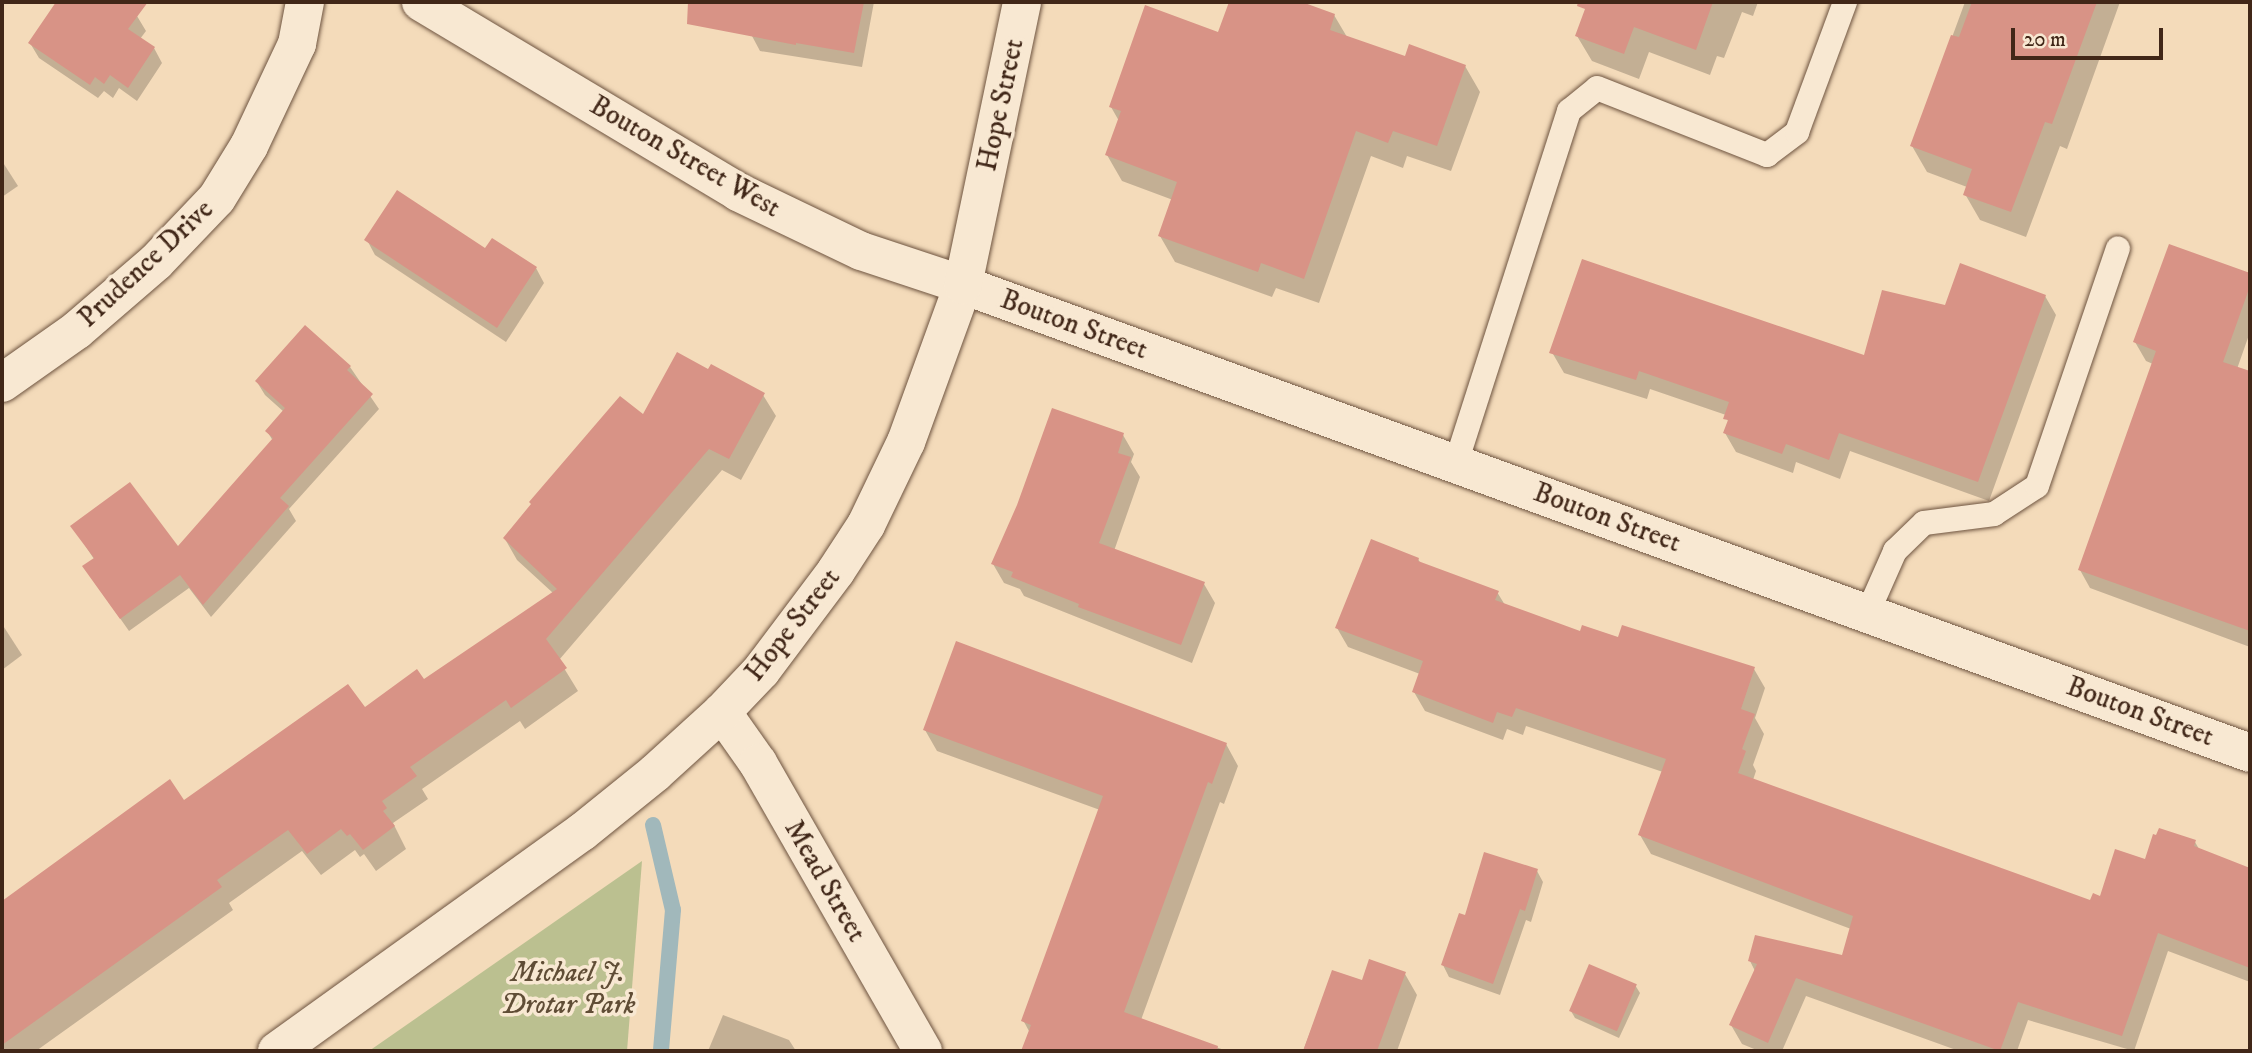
<!DOCTYPE html>
<style>
body{margin:0}
#map{position:relative;width:2252px;height:1053px;overflow:hidden;background:#f4dbba;font-family:"IM FELL DW Pica",serif}
div>[style]{position:absolute}
.green>*{inset:0;background:#bbc090}
.shadow>*{inset:0;background:#0003}
.stream>*{height:16px;margin:-8px;padding:0 8px;transform-origin:8px;border-radius:8px;background:#a1b8bb}
.building>*{inset:0;background:#d89386;transform-origin:0 0}
.roads{filter:drop-shadow(0 0 2px #6e5440) drop-shadow(0 0 2px #6e5440)}
.service>*{height:24px;margin:-12px;padding:0 12px;transform-origin:12px;border-radius:12px;background:#f8e8d2}
.minor>*{height:38px;margin:-19px;padding:0 19px;transform-origin:19px;border-radius:19px;background:#f8e8d2}
.secondary>*{height:38px;margin:-19px;padding:0 19px;transform-origin:19px;border-radius:19px;background:#f8e8d2}
span{translate:-50% -50%;white-space:nowrap;text-align:center;line-height:1.15;-webkit-text-stroke:7px #f8e8d2;paint-order:stroke}
.street-label{font-size:28px;color:#412718}
.park-label{font-size:28px;color:#604d36;font-style:italic}
.frame{position:absolute;inset:0;border:4px solid #412718;pointer-events:none}
.scale{position:absolute;left:2011px;top:28px;width:152px;height:32px;box-sizing:border-box;border:4px solid #412718;border-top:0;padding-left:9px;font-size:21px;line-height:24px;white-space:nowrap;color:#412718;-webkit-text-stroke:5px #f8e8d2;paint-order:stroke}
</style>
<div id="map">
<div class="green">
<div style="clip-path:polygon(642px 861px,627px 1051px,369px 1051px)"></div>
</div>
<div class="shadow">
<div style="clip-path:polygon(58px 2px,117px 2px,137px 16px,146px 31px,140px 39px,154px 48px,162px 63px,137px 101px,119px 88px,113px 98px,104px 91px,98px 98px,39px 58px,30px 43px)"></div>
<div style="clip-path:polygon(758px 2px,804px 5px,805px 2px,874px 2px,862px 67px,760px 51px,752px 36px)"></div>
<div style="clip-path:polygon(1231px 2px,1296px 2px,1334px 15px,1347px 37px,1406px 58px,1465px 66px,1480px 92px,1451px 171px,1407px 156px,1403px 168px,1371px 156px,1319px 303px,1276px 288px,1272px 297px,1175px 262px,1160px 236px,1173px 200px,1122px 181px,1107px 155px,1119px 121px,1111px 107px,1219px 34px)"></div>
<div style="clip-path:polygon(1589px 2px,1758px 2px,1753px 16px,1742px 12px,1724px 58px,1717px 56px,1710px 75px,1649px 52px,1639px 79px,1592px 61px,1577px 36px)"></div>
<div style="clip-path:polygon(1965px 2px,2120px 2px,2067px 149px,2060px 146px,2026px 237px,1980px 220px,1965px 194px,1967px 187px,1927px 172px,1912px 146px)"></div>
<div style="clip-path:polygon(2px 161px,18px 186px,2px 197px)"></div>
<div style="clip-path:polygon(367px 240px,486px 250px,536px 268px,544px 283px,506px 342px,375px 255px)"></div>
<div style="clip-path:polygon(2170px 246px,2250px 275px,2250px 332px,2237px 369px,2244px 371px,2250px 382px,2250px 401px,2232px 452px,2250px 458px,2250px 647px,2090px 588px,2080px 570px,2153px 364px,2146px 361px,2135px 342px)"></div>
<div style="clip-path:polygon(2045px 296px,2056px 315px,1989px 501px,1850px 451px,1840px 479px,1796px 462px,1793px 473px,1736px 452px,1725px 433px,1729px 424px,1726px 415px,1650px 389px,1647px 399px,1564px 373px,1553px 354px,1865px 358px,1946px 307px)"></div>
<div style="clip-path:polygon(350px 367px,379px 409px,289px 509px,296px 521px,211px 617px,189px 588px,129px 631px,84px 567px,94px 559px,73px 527px,178px 549px,273px 441px,267px 431px,284px 412px,265px 395px,257px 382px)"></div>
<div style="clip-path:polygon(709px 371px,763px 395px,776px 416px,741px 480px,722px 470px,559px 660px,578px 691px,525px 729px,520px 721px,422px 789px,428px 799px,393px 823px,406px 849px,376px 871px,364px 854px,360px 857px,355px 850px,321px 875px,302px 851px,229px 903px,233px 910px,36px 1051px,2px 1051px,2px 902px,170px 782px,184px 802px,424px 682px,553px 593px,517px 560px,505px 539px,644px 416px)"></div>
<div style="clip-path:polygon(1123px 435px,1134px 454px,1131px 462px,1140px 477px,1114px 551px,1204px 584px,1215px 603px,1192px 663px,1024px 596px,1020px 589px,1004px 583px,993px 564px)"></div>
<div style="clip-path:polygon(1418px 559px,1421px 564px,1497px 592px,1505px 605px,1581px 633px,1754px 669px,1765px 688px,1755px 718px,1764px 734px,1753px 765px,1756px 771px,1753px 780px,2091px 903px,2146px 861px,2195px 842px,2199px 849px,2250px 869px,2250px 982px,2168px 951px,2134px 1051px,2028px 1020px,2017px 1051px,1959px 1051px,1806px 996px,1782px 1051px,1759px 1051px,1742px 1044px,1731px 1025px,1755px 971px,1750px 961px,1843px 957px,1851px 929px,1651px 854px,1640px 835px,1663px 772px,1526px 726px,1523px 735px,1507px 729px,1503px 740px,1425px 711px,1414px 692px,1420px 674px,1348px 647px,1337px 628px)"></div>
<div style="clip-path:polygon(2px 624px,22px 655px,2px 670px)"></div>
<div style="clip-path:polygon(925px 730px,1226px 744px,1238px 766px,1224px 804px,1220px 802px,1141px 1020px,1227px 1051px,1023px 1051px,1030px 1033px,1023px 1020px,1100px 810px,937px 751px)"></div>
<div style="clip-path:polygon(1537px 871px,1543px 882px,1531px 922px,1526px 920px,1500px 995px,1449px 977px,1443px 965px,1466px 917px)"></div>
<div style="clip-path:polygon(1333px 972px,1363px 982px,1405px 974px,1417px 995px,1397px 1051px,1303px 1051px)"></div>
<div style="clip-path:polygon(1635px 985px,1640px 993px,1619px 1038px,1575px 1018px,1571px 1011px)"></div>
<div style="clip-path:polygon(723px 1015px,789px 1040px,796px 1051px,708px 1051px)"></div>
</div>
<div class="stream">
<div style="left:653px;top:825px;width:87px;rotate:76.8deg"></div>
<div style="left:673px;top:910px;width:142px;rotate:94.9deg"></div>
</div>
<div class="building">
<div style="clip-path:polygon(56px 2px,148px 2px,128px 29px,155px 47px,128px 88px,110px 75px,104px 84px,95px 77px,90px 85px,28px 43px)"></div>
<div style="clip-path:polygon(688px 2px,864px 2px,854px 53px,796px 43px,796px 45px,687px 24px)"></div>
<div style="clip-path:polygon(1229px 2px,1302px 2px,1335px 14px,1330px 30px,1405px 56px,1409px 44px,1466px 65px,1437px 146px,1393px 131px,1388px 143px,1356px 131px,1304px 279px,1261px 263px,1258px 272px,1158px 236px,1177px 182px,1105px 155px,1121px 111px,1109px 107px,1145px 5px,1218px 32px)"></div>
<div style="clip-path:polygon(1578px 2px,1713px 2px,1696px 50px,1634px 27px,1624px 54px,1575px 36px,1585px 9px,1577px 6px)"></div>
<div style="clip-path:polygon(1972px 2px,2097px 2px,2052px 124px,2045px 122px,2011px 212px,1963px 195px,1972px 169px,1910px 146px,1951px 35px,1959px 37px)"></div>
<div style="clip-path:polygon(397px 190px,485px 248px,492px 238px,537px 267px,497px 328px,364px 240px)"></div>
<div style="clip-path:polygon(2169px 244px,2250px 273px,2250px 286px,2223px 362px,2250px 371px,2250px 631px,2078px 570px,2156px 351px,2133px 342px)"></div>
<div style="clip-path:polygon(1582px 259px,1864px 355px,1882px 290px,1945px 305px,1960px 263px,2046px 295px,1978px 482px,1839px 433px,1829px 460px,1786px 444px,1782px 454px,1723px 433px,1728px 420px,1723px 419px,1729px 402px,1639px 371px,1636px 380px,1549px 353px)"></div>
<div style="clip-path:polygon(305px 325px,351px 366px,347px 370px,373px 394px,280px 498px,289px 506px,203px 605px,180px 575px,120px 619px,82px 566px,94px 558px,70px 526px,130px 482px,178px 546px,273px 438px,265px 431px,285px 408px,255px 381px)"></div>
<div style="clip-path:polygon(677px 352px,708px 369px,711px 364px,765px 393px,729px 459px,709px 449px,546px 639px,567px 668px,511px 708px,506px 700px,410px 767px,417px 776px,382px 801px,387px 808px,383px 811px,395px 826px,363px 850px,350px 834px,347px 836px,341px 829px,307px 854px,288px 830px,217px 880px,222px 887px,2px 1045px,2px 901px,170px 779px,184px 800px,348px 684px,365px 707px,417px 669px,424px 679px,557px 589px,503px 538px,531px 504px,529px 502px,620px 396px,643px 414px)"></div>
<div style="clip-path:polygon(1052px 408px,1124px 433px,1118px 453px,1131px 457px,1099px 543px,1205px 582px,1181px 645px,1078px 607px,1079px 604px,1011px 577px,1013px 572px,991px 564px,1017px 505px)"></div>
<div style="clip-path:polygon(1371px 539px,1419px 558px,1418px 561px,1499px 591px,1495px 600px,1580px 631px,1582px 625px,1618px 637px,1622px 625px,1755px 667px,1741px 709px,1755px 714px,1742px 749px,1746px 751px,1738px 773px,2090px 900px,2093px 893px,2100px 896px,2115px 849px,2145px 859px,2153px 834px,2156px 835px,2159px 828px,2196px 840px,2194px 846px,2250px 868px,2250px 968px,2158px 933px,2122px 1036px,2018px 1002px,2000px 1051px,1796px 978px,1768px 1043px,1729px 1025px,1757px 964px,1748px 961px,1755px 935px,1842px 955px,1853px 916px,1638px 835px,1666px 759px,1516px 708px,1512px 717px,1497px 712px,1493px 723px,1412px 692px,1423px 661px,1335px 628px)"></div>
<div style="clip-path:polygon(956px 641px,1227px 743px,1212px 784px,1208px 782px,1124px 1012px,1218px 1046px,1217px 1051px,1021px 1051px,1031px 1025px,1021px 1021px,1103px 796px,923px 730px)"></div>
<div style="clip-path:polygon(1484px 852px,1538px 869px,1525px 911px,1520px 909px,1493px 984px,1441px 965px,1459px 913px,1465px 915px)"></div>
<div style="clip-path:polygon(1369px 959px,1406px 972px,1377px 1051px,1303px 1051px,1332px 970px,1362px 980px)"></div>
<div style="left:1589px;top:964px;width:52px;height:51px;rotate:23deg"></div>
</div>
<div class="roads">
<div class="service">
<div style="left:1456px;top:463px;width:370px;rotate:-72.2deg"></div>
<div style="left:1569px;top:111px;width:36px;rotate:-39deg"></div>
<div style="left:1597px;top:88px;width:183px;rotate:21.5deg"></div>
<div style="left:1767px;top:155px;width:38px;rotate:-37deg"></div>
<div style="left:1797px;top:132px;width:139px;rotate:-69.7deg"></div>
<div style="left:1868px;top:612px;width:67px;rotate:-66.1deg"></div>
<div style="left:1895px;top:551px;width:40px;rotate:-44deg"></div>
<div style="left:1924px;top:523px;width:71px;rotate:-7.3deg"></div>
<div style="left:1994px;top:514px;width:51px;rotate:-33.1deg"></div>
<div style="left:2037px;top:486px;width:251px;rotate:-71.2deg"></div>
</div>
<div class="minor">
<div style="left:421px;top:2px;width:370px;rotate:30.9deg"></div>
<div style="left:738px;top:192px;width:136px;rotate:25.6deg"></div>
<div style="left:861px;top:251px;width:108px;rotate:18.4deg"></div>
<div style="left:963px;top:285px;width:1369px;rotate:19.98deg"></div>
<div style="left:2px;top:383px;width:92px;rotate:-35.2deg"></div>
<div style="left:77px;top:330px;width:104px;rotate:-40.7deg"></div>
<div style="left:156px;top:262px;width:88px;rotate:-46.4deg"></div>
<div style="left:217px;top:198px;width:61px;rotate:-58.4deg"></div>
<div style="left:249px;top:146px;width:113px;rotate:-64.8deg"></div>
<div style="left:297px;top:44px;width:43px;rotate:-79.2deg"></div>
<div style="left:722px;top:712px;width:62px;rotate:54.8deg"></div>
<div style="left:758px;top:763px;width:332px;rotate:60.2deg"></div>
</div>
<div class="secondary">
<div style="left:277px;top:1051px;width:375px;rotate:-35.7deg"></div>
<div style="left:582px;top:832px;width:94px;rotate:-38.9deg"></div>
<div style="left:655px;top:773px;width:91px;rotate:-42.3deg"></div>
<div style="left:722px;top:712px;width:57px;rotate:-46.4deg"></div>
<div style="left:761px;top:671px;width:125px;rotate:-53.1deg"></div>
<div style="left:836px;top:571px;width:55px;rotate:-56.9deg"></div>
<div style="left:866px;top:525px;width:92px;rotate:-64.3deg"></div>
<div style="left:906px;top:442px;width:167px;rotate:-70deg"></div>
<div style="left:963px;top:285px;width:289px;rotate:-78.2deg"></div>
</div>
</div>
<div class="street-label">
<span style="left:1001px;top:105px;rotate:-78deg">Hope Street</span>
<span style="left:685px;top:157px;rotate:30deg">Bouton Street West</span>
<span style="left:146px;top:264px;rotate:-43deg">Prudence Drive</span>
<span style="left:1074px;top:325px;rotate:20deg">Bouton Street</span>
<span style="left:1607px;top:518px;rotate:20deg">Bouton Street</span>
<span style="left:793px;top:625px;rotate:-52deg">Hope Street</span>
<span style="left:2140px;top:712px;rotate:20deg">Bouton Street</span>
<span style="left:825px;top:881px;rotate:60deg">Mead Street</span>
</div>
<div class="park-label">
<span style="left:568px;top:989px">Michael J.<br>Drotar Park</span>
</div>
<div class="frame"></div>
<div class="scale">20 m</div>
</div>
